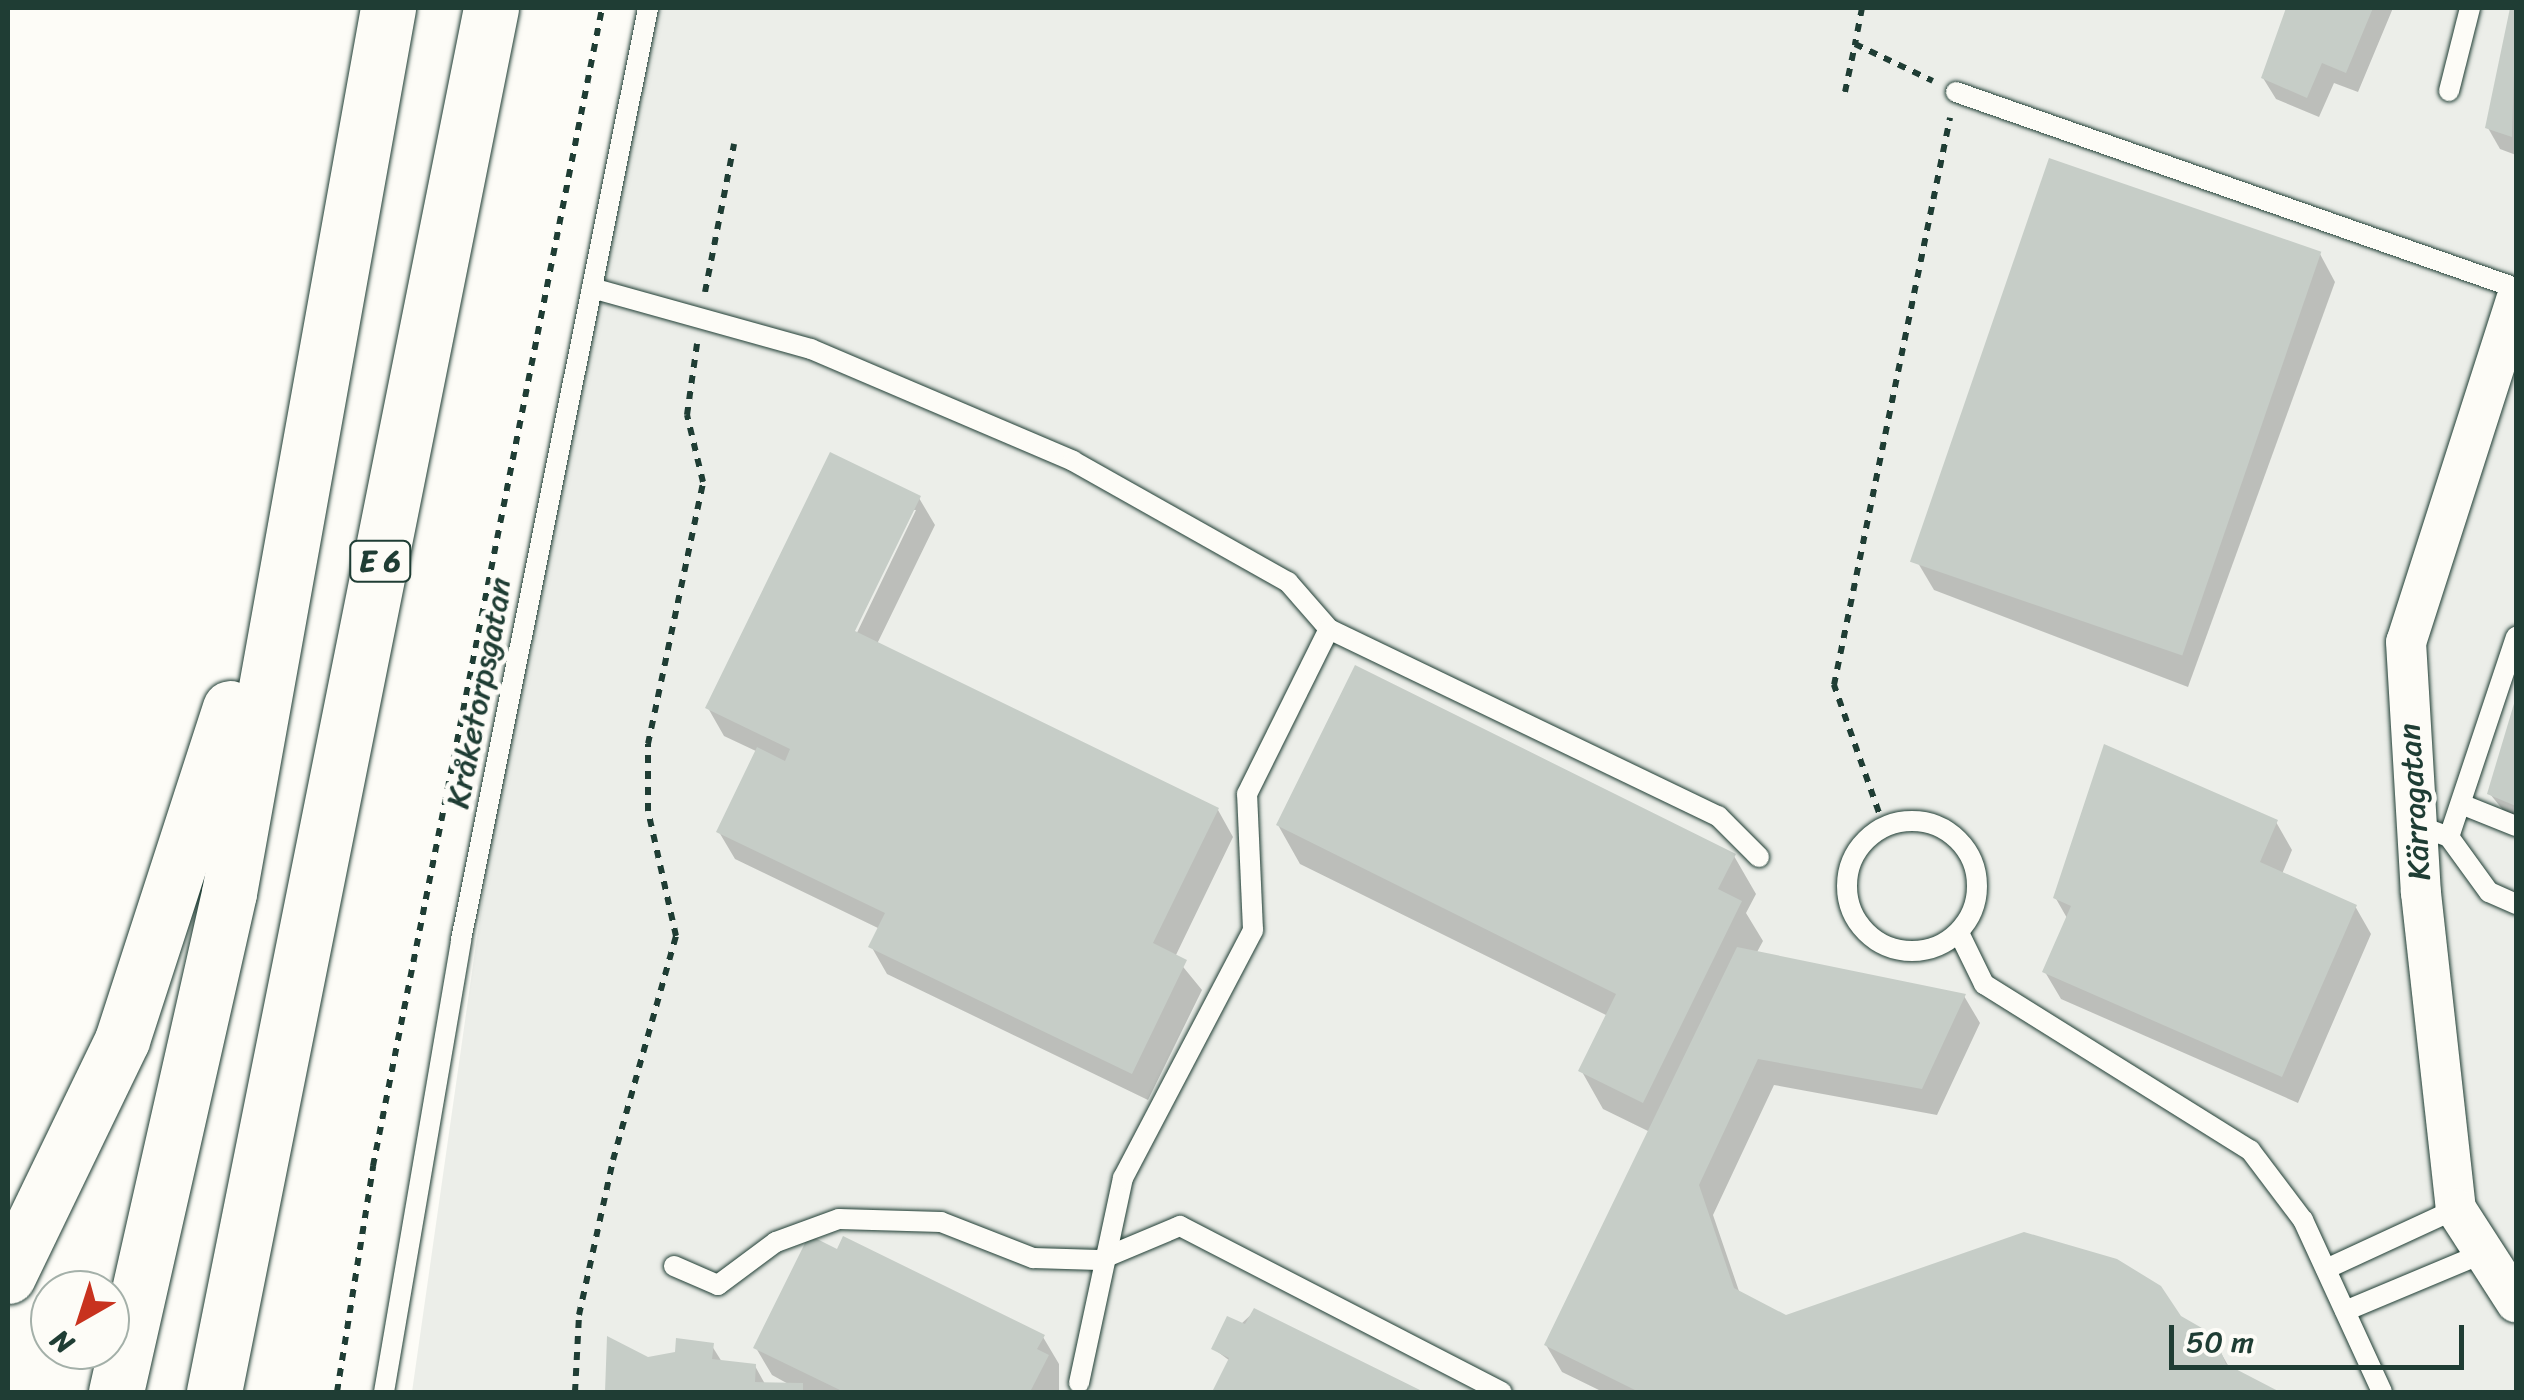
<!DOCTYPE html>
<meta charset="utf-8">
<style>
body{margin:0}
#map{position:relative;width:2524px;height:1400px;overflow:hidden;background:#fdfcf7;font-family:Sriracha,sans-serif}
div>[style]{position:absolute}
.built>*{inset:0;background:#eceee9}
.shadow>*{inset:0;background:#0003}
.building>*{inset:0;background:#c6cdc7;transform-origin:0 0}
.path>*{height:6px;margin-top:-3px;transform-origin:0;background:repeating-linear-gradient(90deg,#1f3d34 0 8px,transparent 0 16px)}
.roads{filter:drop-shadow(0 0 2px #1f3d34) drop-shadow(0 0 2px #1f3d34)}
.service>*{height:20px;margin:-10px;padding:0 10px;transform-origin:10px;border-radius:10px;background:#fdfcf7}
.service>.ring{margin:-10px;padding:0;box-sizing:content-box;background:none;border:20px solid #fdfcf7;border-radius:50%}
.minor>*{height:40px;margin:-20px;padding:0 20px;transform-origin:20px;border-radius:20px;background:#fdfcf7}
.motorway>*{height:55px;margin:-27.5px;padding:0 27.5px;transform-origin:27.5px;border-radius:27.5px;background:#fdfcf7}
span{translate:-50% -50%;white-space:nowrap;text-align:center;line-height:1.15;-webkit-text-stroke:10px #fdfcf7;paint-order:stroke}
.shield-label span{padding:2px 8px;background:#fdfcf7;border:2px solid;border-radius:8px;-webkit-text-stroke-width:0}
.shield-label{font-size:30px;color:#1f3d34;font-weight:700}
.street-label{font-size:32px;color:#1f3d34}
.frame{position:absolute;inset:0;border:10px solid #1f3d34;pointer-events:none}
.north{position:absolute;left:30px;top:1270px;width:100px;height:100px;box-sizing:border-box;background:#fdfcf7;border:2px solid #a4b0a9;border-radius:50%;rotate:219deg;font-size:28px;font-weight:700;line-height:40px;text-align:center;color:#1f3d34}
.north::after{content:'';display:block;margin:auto;width:35px;height:45px;background:#c8321e;clip-path:polygon(50% 0,100% 100%,50% 72%,0 100%)}
.scale{position:absolute;left:2169px;top:1325px;width:295px;height:45px;box-sizing:border-box;border:5px solid #1f3d34;border-top:0;padding-left:12px;font-size:30px;line-height:35px;white-space:nowrap;color:#1f3d34;-webkit-text-stroke:8px #fdfcf7;paint-order:stroke}
</style>
<div id="map">
<div class="built">
<div style="clip-path:polygon(646px 8px,2516px 8px,2516px 1392px,412px 1392px,519px 643px)"></div>
</div>
<div class="shadow">
<div style="clip-path:polygon(2293px 8px,2393px 8px,2358px 92px,2334px 83px,2319px 117px,2276px 99px,2263px 78px)"></div>
<div style="clip-path:polygon(2513px 8px,2516px 8px,2516px 155px,2500px 149px,2488px 128px)"></div>
<div style="clip-path:polygon(2320px 254px,2335px 282px,2188px 687px,1934px 590px,1918px 563px)"></div>
<div style="clip-path:polygon(evenodd,919px 498px,935px 525px,877px 644px,1218px 810px,1233px 837px,1175px 957px,1202px 990px,1148px 1100px,887px 974px,871px 946px,880px 929px,735px 859px,719px 832px,758px 752px,724px 736px,708px 708px,919px 498px,911px 510px,916px 510px,852px 643px,847px 641px,911px 510px)"></div>
<div style="clip-path:polygon(2516px 703px,2516px 826px,2490px 794px)"></div>
<div style="clip-path:polygon(2276px 822px,2292px 850px,2282px 874px,2355px 906px,2371px 934px,2298px 1103px,2061px 999px,2045px 972px,2067px 918px,2055px 897px)"></div>
<div style="clip-path:polygon(1278px 825px,1734px 856px,1756px 894px,1746px 913px,1763px 941px,1756px 954px,1964px 996px,1980px 1023px,1937px 1115px,1774px 1085px,1713px 1215px,1740px 1294px,1785px 1317px,2179px 1318px,2212px 1337px,2230px 1369px,2275px 1392px,1603px 1392px,1562px 1372px,1546px 1345px,1650px 1132px,1603px 1109px,1581px 1070px,1608px 1016px,1300px 864px)"></div>
<div style="clip-path:polygon(1255px 1311px,1418px 1392px,1215px 1392px,1230px 1361px,1214px 1349px)"></div>
<div style="clip-path:polygon(1043px 1337px,1059px 1364px,1059px 1392px,607px 1392px,609px 1340px,647px 1360px,712px 1346px,722px 1362px,755px 1366px,765px 1384px,792px 1386px,772px 1375px,756px 1348px)"></div>
</div>
<div class="building">
<div style="clip-path:polygon(2286px 8px,2373px 8px,2346px 73px,2322px 63px,2307px 98px,2261px 78px)"></div>
<div style="clip-path:polygon(2510px 8px,2516px 8px,2512px 137px,2485px 128px)"></div>
<div style="left:2049px;top:158px;width:288px;height:427px;rotate:19deg"></div>
<div style="clip-path:polygon(830px 452px,921px 496px,855px 631px,1219px 808px,1153px 943px,1187px 960px,1132px 1074px,868px 947px,885px 913px,716px 832px,757px 747px,785px 761px,790px 749px,705px 708px)"></div>
<div style="clip-path:polygon(1355px 665px,1736px 854px,1718px 889px,1742px 901px,1643px 1103px,1578px 1071px,1616px 994px,1276px 825px)"></div>
<div style="clip-path:polygon(2516px 697px,2516px 806px,2487px 794px)"></div>
<div style="clip-path:polygon(2104px 744px,2278px 820px,2260px 862px,2357px 905px,2282px 1077px,2042px 972px,2071px 906px,2053px 898px)"></div>
<div style="clip-path:polygon(1737px 947px,1966px 994px,1922px 1089px,1758px 1059px,1699px 1185px,1734px 1288px,1786px 1315px,2024px 1232px,2117px 1259px,2161px 1286px,2181px 1316px,2214px 1335px,2226px 1364px,2280px 1392px,1639px 1392px,1544px 1345px)"></div>
<div style="clip-path:polygon(809px 1235px,837px 1249px,843px 1236px,1045px 1335px,1037px 1349px,1049px 1355px,1030px 1392px,844px 1392px,753px 1348px)"></div>
<div style="clip-path:polygon(1254px 1308px,1424px 1392px,1212px 1392px,1229px 1358px,1211px 1349px,1227px 1316px,1245px 1324px)"></div>
<div style="clip-path:polygon(607px 1336px,648px 1357px,675px 1352px,676px 1338px,714px 1343px,712px 1359px,756px 1364px,755px 1382px,803px 1383px,803px 1392px,605px 1392px)"></div>
</div>
<div class="path">
<div style="left:1862px;top:8px;width:37px;rotate:101deg"></div>
<div style="left:1855px;top:44px;width:86px;rotate:25.4deg"></div>
<div style="left:1845px;top:92px;width:49px;rotate:-78.2deg"></div>
<div style="left:705px;top:292px;width:151px;rotate:-78.9deg"></div>
<div style="left:1884px;top:827px;width:151px;rotate:-109.4deg"></div>
<div style="left:1834px;top:685px;width:579px;rotate:-78.44deg"></div>
<div style="left:337px;top:1392px;width:229px;rotate:-80.9deg"></div>
<div style="left:373px;top:1166px;width:1180px;rotate:-78.81deg"></div>
<div style="left:575px;top:1392px;width:77px;rotate:-87deg"></div>
<div style="left:579px;top:1315px;width:159px;rotate:-77.6deg"></div>
<div style="left:613px;top:1160px;width:233px;rotate:-74.3deg"></div>
<div style="left:676px;top:936px;width:128px;rotate:-102.6deg"></div>
<div style="left:648px;top:811px;width:67px;rotate:-90deg"></div>
<div style="left:648px;top:744px;width:268px;rotate:-78.1deg"></div>
<div style="left:703px;top:482px;width:69px;rotate:-103.4deg"></div>
<div style="left:687px;top:415px;width:72px;rotate:-82deg"></div>
</div>
<div class="roads">
<div class="service">
<div style="left:2449px;top:91px;width:86px;rotate:-75.8deg"></div>
<div style="left:1956px;top:92px;width:593px;rotate:19.29deg"></div>
<div style="left:592px;top:288px;width:227px;rotate:15.6deg"></div>
<div style="left:811px;top:349px;width:285px;rotate:23.1deg"></div>
<div style="left:1073px;top:461px;width:247px;rotate:29.4deg"></div>
<div style="left:1288px;top:582px;width:62px;rotate:48.9deg"></div>
<div style="left:1329px;top:629px;width:432px;rotate:25.7deg"></div>
<div style="left:1718px;top:816px;width:58px;rotate:45deg"></div>
<div style="left:2461px;top:804px;width:59px;rotate:21.8deg"></div>
<div class="ring" style="left:1847px;top:821px;width:110px;height:110px"></div>
<div style="left:2416px;top:825px;width:35px;rotate:20deg"></div>
<div style="left:2449px;top:837px;width:211px;rotate:-71.5deg"></div>
<div style="left:2449px;top:837px;width:68px;rotate:54deg"></div>
<div style="left:2489px;top:892px;width:30px;rotate:24deg"></div>
<div style="left:1959px;top:933px;width:57px;rotate:63.9deg"></div>
<div style="left:1984px;top:984px;width:314px;rotate:32deg"></div>
<div style="left:2250px;top:1150px;width:88px;rotate:52.9deg"></div>
<div style="left:2303px;top:1220px;width:189px;rotate:65.3deg"></div>
<div style="left:674px;top:1266px;width:48px;rotate:23.4deg"></div>
<div style="left:718px;top:1285px;width:72px;rotate:-36.6deg"></div>
<div style="left:776px;top:1242px;width:67px;rotate:-20.1deg"></div>
<div style="left:839px;top:1219px;width:102px;rotate:1.7deg"></div>
<div style="left:941px;top:1222px;width:99px;rotate:21.4deg"></div>
<div style="left:1033px;top:1258px;width:66px;rotate:1.7deg"></div>
<div style="left:1099px;top:1260px;width:88px;rotate:-22.8deg"></div>
<div style="left:1180px;top:1226px;width:362px;rotate:27.3deg"></div>
<div style="left:2326px;top:1269px;width:143px;rotate:-24.8deg"></div>
<div style="left:2345px;top:1311px;width:145px;rotate:-22.7deg"></div>
<div style="left:1079px;top:1383px;width:210px;rotate:-77.9deg"></div>
<div style="left:1123px;top:1178px;width:280px;rotate:-62.3deg"></div>
<div style="left:1253px;top:930px;width:136px;rotate:-92.5deg"></div>
<div style="left:1247px;top:794px;width:184px;rotate:-63.6deg"></div>
<div style="left:384px;top:1392px;width:459px;rotate:-80.3deg"></div>
<div style="left:461px;top:940px;width:951px;rotate:-78.65deg"></div>
</div>
<div class="minor">
<div style="left:2516px;top:300px;width:359px;rotate:107.8deg"></div>
<div style="left:2406px;top:642px;width:251px;rotate:86.6deg"></div>
<div style="left:2421px;top:893px;width:318px;rotate:83.7deg"></div>
<div style="left:2456px;top:1209px;width:111px;rotate:57.2deg"></div>
</div>
<div class="motorway">
<div style="left:8px;top:1276px;width:262px;rotate:-64.2deg"></div>
<div style="left:122px;top:1040px;width:349px;rotate:-72deg"></div>
<div style="left:116px;top:1392px;width:512px;rotate:-77.24deg"></div>
<div style="left:229px;top:893px;width:899px;rotate:-79.81deg"></div>
<div style="left:214px;top:1392px;width:1411px;rotate:-78.68deg"></div>
</div>
</div>
<div class="shield-label">
<span style="left:380px;top:561px">E 6</span>
</div>
<div class="street-label">
<span style="left:480px;top:693px;rotate:-79deg">Kråketorpsgatan</span>
<span style="left:2415px;top:802px;rotate:-94deg">Kärragatan</span>
</div>
<div class="frame"></div>
<div class="north">N</div>
<div class="scale">50 m</div>
</div>
